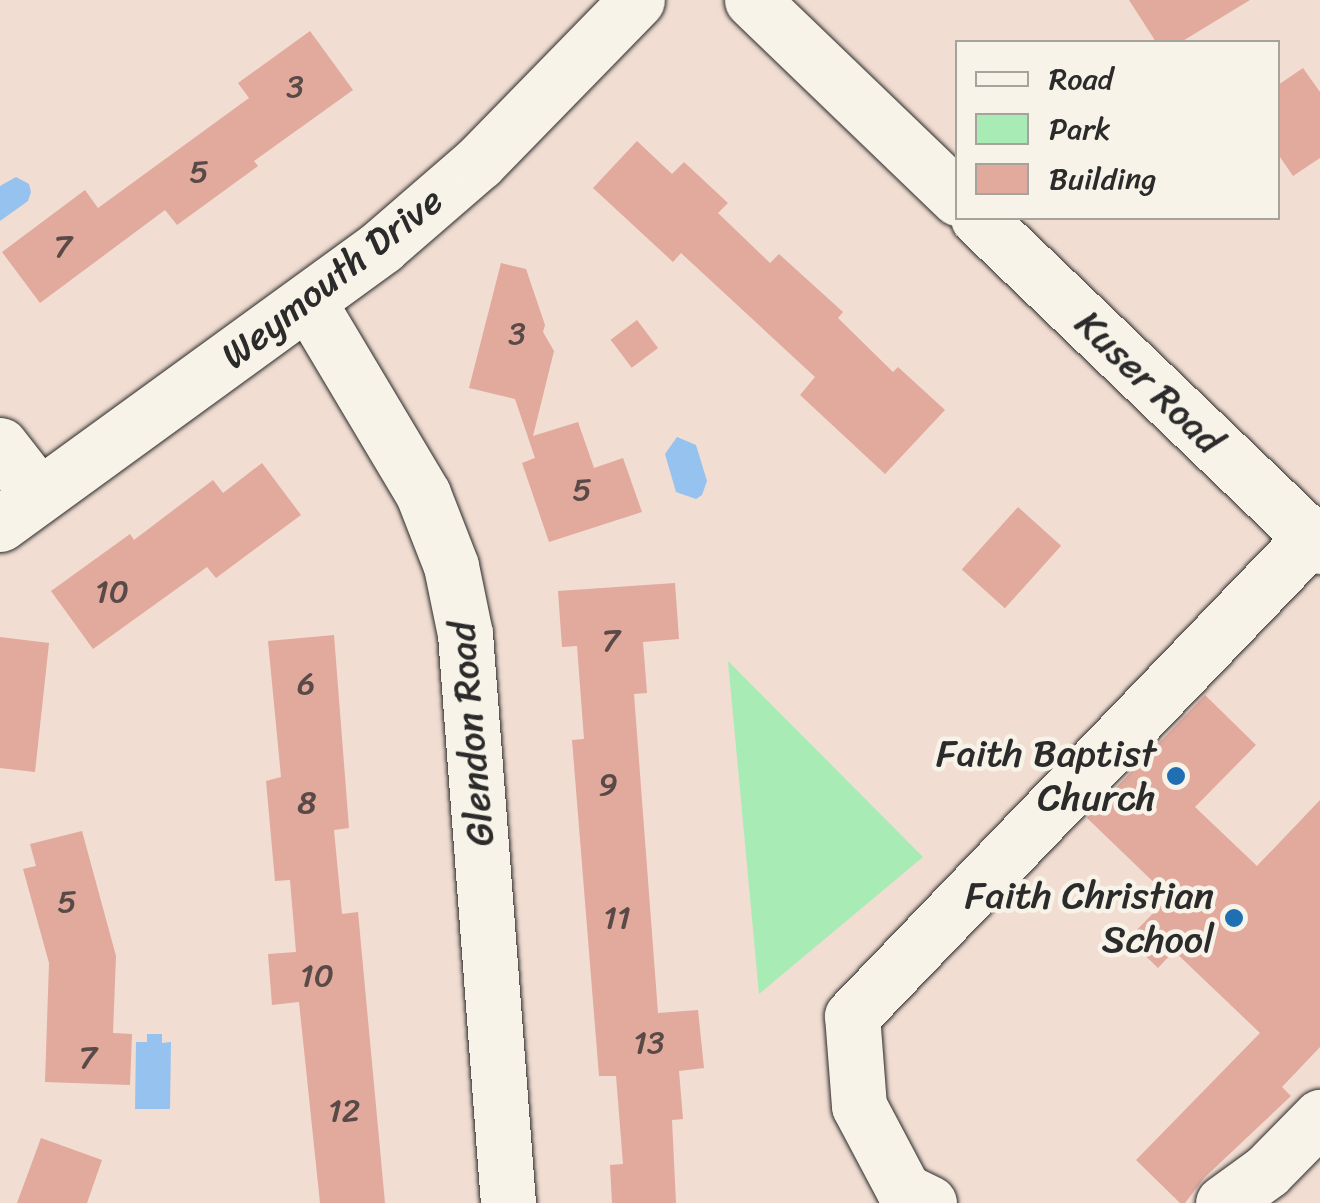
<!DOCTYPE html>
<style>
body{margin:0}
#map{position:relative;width:1320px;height:1203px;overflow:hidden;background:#f1ddd2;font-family:Sriracha,sans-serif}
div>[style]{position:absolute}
.green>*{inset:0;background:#a9ebb5}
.water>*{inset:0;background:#96c2f0}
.building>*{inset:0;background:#e2a99d;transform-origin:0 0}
.roads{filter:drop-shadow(0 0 2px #2b2b2b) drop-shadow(0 0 2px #2b2b2b)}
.minor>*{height:55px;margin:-27.5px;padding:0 27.5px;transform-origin:27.5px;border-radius:27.5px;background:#f7f3e8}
.dots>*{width:28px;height:28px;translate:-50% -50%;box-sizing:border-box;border:5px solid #f7f3e8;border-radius:50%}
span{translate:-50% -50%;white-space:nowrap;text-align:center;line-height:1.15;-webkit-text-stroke:9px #f7f3e8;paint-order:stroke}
.number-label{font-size:32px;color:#594a48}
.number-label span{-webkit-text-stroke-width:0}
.street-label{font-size:38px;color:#2b2b2b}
.poi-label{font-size:38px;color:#2b2b2b}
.right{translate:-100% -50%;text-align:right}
.legend{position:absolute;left:955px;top:40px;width:325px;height:180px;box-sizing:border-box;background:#f7f3e8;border:2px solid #a5a39c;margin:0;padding:12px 18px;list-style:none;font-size:30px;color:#2b2b2b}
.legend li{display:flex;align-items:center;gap:20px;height:50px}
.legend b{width:50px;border:2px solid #a5a39c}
</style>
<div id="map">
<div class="green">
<div style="clip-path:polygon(728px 661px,923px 857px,759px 994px)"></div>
</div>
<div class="water">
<div style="clip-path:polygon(16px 177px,29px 184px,31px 192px,28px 201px,0 221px,0 186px)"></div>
<div style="clip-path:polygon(677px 437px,696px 445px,707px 481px,702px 495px,696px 499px,676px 492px,665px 454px)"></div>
<div style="clip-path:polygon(147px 1034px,162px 1034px,162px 1043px,171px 1042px,170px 1109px,135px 1109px,136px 1042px,147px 1042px)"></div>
</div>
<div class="building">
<div style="clip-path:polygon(1129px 0,1250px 0,1181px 42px,1156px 42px)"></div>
<div style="clip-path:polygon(310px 31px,353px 90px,254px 161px,258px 166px,177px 225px,165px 210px,40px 303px,2px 252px,85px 190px,98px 208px,249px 98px,238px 83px)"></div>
<div style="clip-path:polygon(1303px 68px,1320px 92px,1320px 158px,1293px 176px,1278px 154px,1278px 85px)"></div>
<div style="clip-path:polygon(637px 141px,672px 174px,684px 162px,728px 203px,718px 213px,770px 263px,779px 254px,843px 312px,838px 318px,893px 372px,898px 367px,945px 410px,885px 474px,800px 395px,815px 377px,681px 253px,673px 262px,593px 188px)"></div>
<div style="clip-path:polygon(501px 263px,526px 269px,545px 325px,543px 332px,554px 351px,533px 436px,578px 422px,594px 468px,623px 458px,642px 512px,549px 542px,522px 463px,535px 458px,515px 399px,469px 388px)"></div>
<div style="left:637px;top:320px;width:35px;height:33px;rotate:53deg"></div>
<div style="clip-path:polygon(262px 463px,301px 515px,216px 578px,207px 567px,93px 649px,51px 591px,130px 534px,134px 540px,213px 480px,223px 493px)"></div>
<div style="left:1018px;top:507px;width:58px;height:84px;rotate:42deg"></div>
<div style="clip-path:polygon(675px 583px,679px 639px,643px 642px,647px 693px,634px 694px,658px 1013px,698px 1010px,704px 1068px,679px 1071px,683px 1119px,672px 1120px,676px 1203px,612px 1203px,610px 1165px,623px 1164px,616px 1076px,599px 1076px,572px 740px,584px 739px,577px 646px,562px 647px,558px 591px)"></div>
<div style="clip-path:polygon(334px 635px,349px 828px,334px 830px,342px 914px,358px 912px,385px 1203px,320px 1203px,299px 1002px,272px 1005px,268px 954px,296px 952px,290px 880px,275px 881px,266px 781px,281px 777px,268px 641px)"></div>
<div style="clip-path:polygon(0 637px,49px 643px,35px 772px,0 768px)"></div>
<div style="clip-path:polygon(1205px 695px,1256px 745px,1195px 807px,1257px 866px,1320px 800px,1320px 1047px,1282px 1087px,1291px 1096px,1204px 1178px,1185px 1203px,1180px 1203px,1136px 1160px,1260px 1033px,1174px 951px,1158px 968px,1128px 939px,1169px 897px,1087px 818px)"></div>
<div style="clip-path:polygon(82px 831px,116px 956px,113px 1033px,132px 1034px,130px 1085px,45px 1082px,49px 963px,23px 869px,36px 866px,30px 844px)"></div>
<div style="clip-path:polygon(41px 1138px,102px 1160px,87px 1203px,17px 1203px)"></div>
</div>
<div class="roads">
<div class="minor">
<div style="left:752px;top:0;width:286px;rotate:43.9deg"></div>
<div style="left:978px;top:218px;width:474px;rotate:43.8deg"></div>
<div style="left:308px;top:301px;width:225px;rotate:59.2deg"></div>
<div style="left:423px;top:494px;width:77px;rotate:68.7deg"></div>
<div style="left:451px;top:566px;width:69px;rotate:78.4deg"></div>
<div style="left:465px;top:634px;width:571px;rotate:85.68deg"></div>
<div style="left:0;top:445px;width:63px;rotate:52deg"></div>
<div style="left:0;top:524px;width:472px;rotate:-36deg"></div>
<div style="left:382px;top:246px;width:128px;rotate:-40.9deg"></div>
<div style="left:479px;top:162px;width:226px;rotate:-45.7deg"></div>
<div style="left:929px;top:1203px;width:28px;rotate:-154deg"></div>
<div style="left:904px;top:1191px;width:96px;rotate:-117.9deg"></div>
<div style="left:859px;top:1106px;width:90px;rotate:-94.4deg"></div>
<div style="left:852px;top:1016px;width:663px;rotate:-46.16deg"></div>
<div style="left:1223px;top:1203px;width:54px;rotate:-36deg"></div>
<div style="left:1267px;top:1171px;width:76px;rotate:-45.5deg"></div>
</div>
</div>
<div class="dots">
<div style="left:1176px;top:776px;background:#1f6fb2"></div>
<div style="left:1234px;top:918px;background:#1f6fb2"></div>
</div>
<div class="number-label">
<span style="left:295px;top:87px">3</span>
<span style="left:199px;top:172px">5</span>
<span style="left:63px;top:247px">7</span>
<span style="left:517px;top:334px">3</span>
<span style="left:582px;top:490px">5</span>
<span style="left:112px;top:592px">10</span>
<span style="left:611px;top:641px">7</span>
<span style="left:306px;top:684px">6</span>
<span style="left:608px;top:785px">9</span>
<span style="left:307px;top:803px">8</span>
<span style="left:67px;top:902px">5</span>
<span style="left:617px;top:918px">11</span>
<span style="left:317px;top:976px">10</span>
<span style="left:649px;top:1043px">13</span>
<span style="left:88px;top:1058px">7</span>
<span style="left:344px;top:1111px">12</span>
</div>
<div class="street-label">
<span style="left:332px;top:278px;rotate:-38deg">Weymouth Drive</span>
<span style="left:1149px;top:382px;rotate:44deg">Kuser Road</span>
<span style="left:471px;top:734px;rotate:-95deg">Glendon Road</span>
</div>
<div class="poi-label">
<span class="right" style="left:1156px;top:776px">Faith Baptist<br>Church</span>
<span class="right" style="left:1214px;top:918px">Faith Christian<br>School</span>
</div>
<ul class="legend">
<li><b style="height:12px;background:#f7f3e8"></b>Road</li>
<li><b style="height:28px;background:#a9ebb5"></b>Park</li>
<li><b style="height:28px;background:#e2a99d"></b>Building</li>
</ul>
</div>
